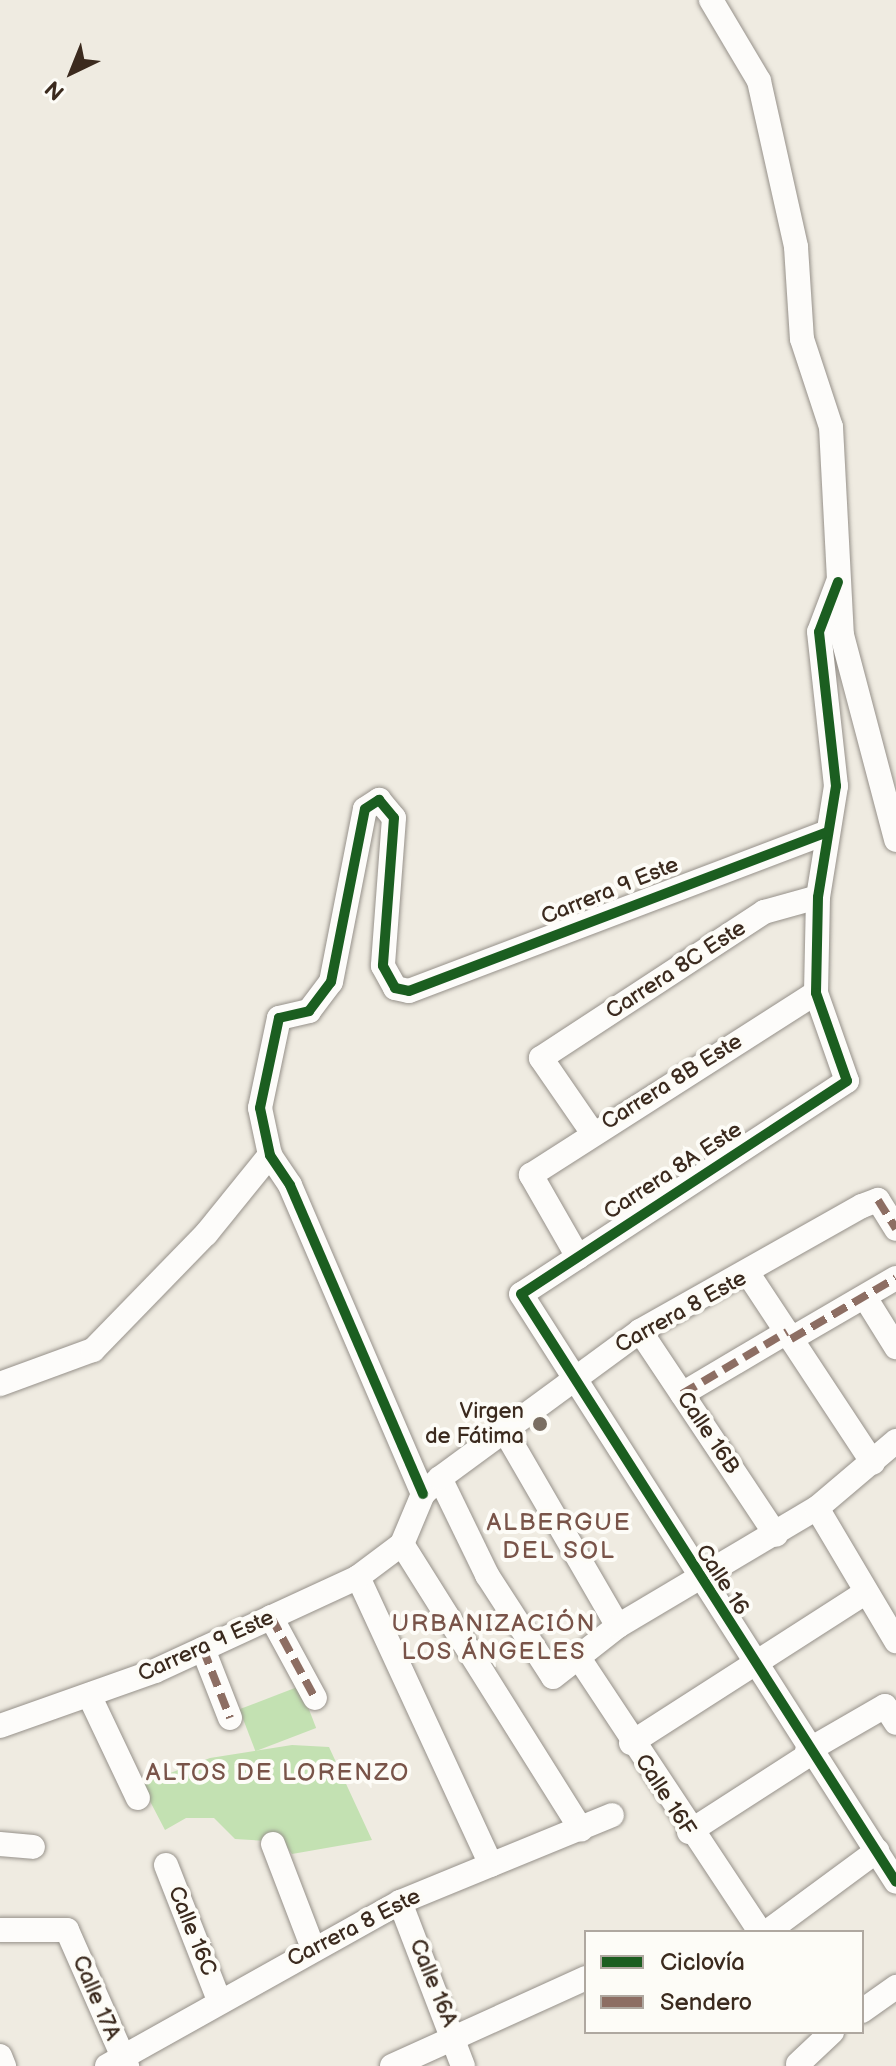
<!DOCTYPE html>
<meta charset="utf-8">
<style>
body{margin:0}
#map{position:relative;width:896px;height:2066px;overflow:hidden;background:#efebe1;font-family:"Balsamiq Sans",sans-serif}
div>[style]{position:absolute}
.green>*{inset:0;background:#c3e1b2;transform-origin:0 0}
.roads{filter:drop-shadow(0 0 2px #96918a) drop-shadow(0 0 2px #96918a)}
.minor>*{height:24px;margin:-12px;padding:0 12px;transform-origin:12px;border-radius:12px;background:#fdfcfa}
.quiet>*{height:8px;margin-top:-4px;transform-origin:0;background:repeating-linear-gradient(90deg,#8d6e63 0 16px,transparent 0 24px)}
.cycleway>*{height:10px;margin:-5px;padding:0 5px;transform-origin:5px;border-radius:5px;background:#1b5e20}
.dots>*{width:22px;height:22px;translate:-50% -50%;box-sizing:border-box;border:4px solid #fdfcf7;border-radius:50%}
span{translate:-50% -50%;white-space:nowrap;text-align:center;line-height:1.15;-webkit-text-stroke:8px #fdfcf7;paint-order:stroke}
.street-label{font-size:22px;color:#3b2a1e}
.poi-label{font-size:22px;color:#3b2a1e}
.right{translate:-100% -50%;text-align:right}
.neighbourhood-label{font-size:24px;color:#795449;letter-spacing:2px}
.legend{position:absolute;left:584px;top:1930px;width:280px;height:104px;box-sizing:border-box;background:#fdfcf7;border:2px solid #afa8a0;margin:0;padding:10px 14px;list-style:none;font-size:24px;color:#3b2a1e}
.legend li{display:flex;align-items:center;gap:16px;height:40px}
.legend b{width:40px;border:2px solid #afa8a0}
.north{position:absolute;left:32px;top:32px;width:80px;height:80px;-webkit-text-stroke:6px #fdfcf7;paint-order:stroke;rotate:223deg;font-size:22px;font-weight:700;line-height:32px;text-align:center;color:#3b2a1e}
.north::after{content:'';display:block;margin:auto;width:28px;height:36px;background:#3b2a1e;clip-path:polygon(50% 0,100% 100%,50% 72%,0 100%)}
</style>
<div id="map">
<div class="green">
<div style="left:300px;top:1686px;width:45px;height:65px;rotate:69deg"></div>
<div style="clip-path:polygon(292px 1745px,329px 1747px,372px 1840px,292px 1854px,283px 1842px,235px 1839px,214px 1818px,186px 1818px,165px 1830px,141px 1784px,210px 1758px)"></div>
</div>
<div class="roads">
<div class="minor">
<div style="left:711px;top:0;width:94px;rotate:59.3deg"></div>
<div style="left:759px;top:81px;width:170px;rotate:77.4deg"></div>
<div style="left:796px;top:247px;width:92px;rotate:86.3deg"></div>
<div style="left:802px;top:339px;width:93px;rotate:71.8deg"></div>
<div style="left:831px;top:427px;width:208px;rotate:87deg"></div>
<div style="left:842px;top:635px;width:212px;rotate:75.2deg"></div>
<div style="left:838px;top:582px;width:53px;rotate:110.8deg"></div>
<div style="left:819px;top:632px;width:155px;rotate:83.7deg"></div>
<div style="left:836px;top:786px;width:112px;rotate:99.2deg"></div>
<div style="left:818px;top:897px;width:96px;rotate:91.2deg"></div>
<div style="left:816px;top:993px;width:93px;rotate:70.6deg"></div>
<div style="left:847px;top:1081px;width:389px;rotate:146.8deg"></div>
<div style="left:521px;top:1294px;width:697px;rotate:57.47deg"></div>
<div style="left:592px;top:1132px;width:90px;rotate:-124.6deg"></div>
<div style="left:541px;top:1058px;width:267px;rotate:-33.2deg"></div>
<div style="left:764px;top:912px;width:56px;rotate:-15.5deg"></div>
<div style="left:578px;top:1257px;width:95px;rotate:-119.8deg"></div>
<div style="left:531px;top:1175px;width:338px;rotate:-32.6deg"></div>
<div style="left:749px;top:1275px;width:225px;rotate:56.6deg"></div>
<div style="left:866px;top:1299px;width:57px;rotate:58deg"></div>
<div style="left:640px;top:1331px;width:245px;rotate:56.3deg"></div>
<div style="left:791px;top:1339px;width:121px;rotate:-30.2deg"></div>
<div style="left:0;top:1384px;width:99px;rotate:-20.1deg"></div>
<div style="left:93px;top:1350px;width:162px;rotate:-45.8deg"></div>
<div style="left:206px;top:1234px;width:102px;rotate:-51deg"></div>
<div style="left:682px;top:1394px;width:122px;rotate:-30.6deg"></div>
<div style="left:503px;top:1428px;width:229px;rotate:59.9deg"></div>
<div style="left:440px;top:1478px;width:108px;rotate:64.1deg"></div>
<div style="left:487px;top:1575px;width:121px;rotate:57.1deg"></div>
<div style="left:553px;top:1677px;width:83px;rotate:-38.1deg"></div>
<div style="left:618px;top:1626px;width:231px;rotate:-30.7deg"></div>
<div style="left:817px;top:1508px;width:104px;rotate:-40.3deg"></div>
<div style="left:423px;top:1494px;width:336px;rotate:-113.3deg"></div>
<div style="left:290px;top:1185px;width:36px;rotate:-124deg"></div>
<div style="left:270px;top:1155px;width:48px;rotate:-102deg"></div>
<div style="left:260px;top:1108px;width:92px;rotate:-78.1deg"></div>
<div style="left:279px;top:1018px;width:31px;rotate:-13deg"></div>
<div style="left:309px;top:1011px;width:36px;rotate:-53deg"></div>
<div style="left:331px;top:982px;width:176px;rotate:-78.9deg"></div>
<div style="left:365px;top:809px;width:17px;rotate:-33deg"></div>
<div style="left:379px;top:800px;width:23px;rotate:50deg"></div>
<div style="left:394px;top:818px;width:148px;rotate:94.3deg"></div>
<div style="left:383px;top:966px;width:25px;rotate:61deg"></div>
<div style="left:395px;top:988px;width:14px;rotate:12deg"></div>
<div style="left:409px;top:991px;width:448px;rotate:-20.8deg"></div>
<div style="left:817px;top:1508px;width:155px;rotate:59.3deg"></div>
<div style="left:402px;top:1544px;width:337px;rotate:57.9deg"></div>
<div style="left:358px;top:1577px;width:317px;rotate:65.2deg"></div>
<div style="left:271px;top:1617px;width:92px;rotate:61.5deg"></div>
<div style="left:203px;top:1649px;width:74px;rotate:68.6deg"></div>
<div style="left:577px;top:1655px;width:332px;rotate:56.5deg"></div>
<div style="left:89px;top:1695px;width:114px;rotate:64.6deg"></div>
<div style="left:0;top:1726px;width:164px;rotate:-19.5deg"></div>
<div style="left:155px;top:1671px;width:224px;rotate:-24.8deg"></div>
<div style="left:358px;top:1577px;width:55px;rotate:-36.9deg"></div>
<div style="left:402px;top:1544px;width:54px;rotate:-67.2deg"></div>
<div style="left:423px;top:1494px;width:23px;rotate:-43deg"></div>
<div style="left:440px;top:1478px;width:248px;rotate:-36.3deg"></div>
<div style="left:640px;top:1331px;width:255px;rotate:-29.4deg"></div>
<div style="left:862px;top:1206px;width:17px;rotate:-21deg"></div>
<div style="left:878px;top:1200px;width:34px;rotate:58deg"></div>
<div style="left:631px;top:1743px;width:278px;rotate:-32.7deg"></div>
<div style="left:807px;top:1751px;width:90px;rotate:-30deg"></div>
<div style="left:885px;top:1706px;width:20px;rotate:57deg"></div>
<div style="left:689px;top:1832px;width:144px;rotate:-32.8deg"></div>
<div style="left:0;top:1844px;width:33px;rotate:5deg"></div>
<div style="left:273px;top:1844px;width:111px;rotate:69deg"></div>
<div style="left:166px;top:1865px;width:143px;rotate:68.6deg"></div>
<div style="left:400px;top:1902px;width:176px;rotate:69deg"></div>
<div style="left:0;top:1930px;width:67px"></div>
<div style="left:67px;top:1930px;width:149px;rotate:66.2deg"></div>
<div style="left:767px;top:1932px;width:137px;rotate:-36.4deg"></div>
<div style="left:862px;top:2011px;width:42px;rotate:-35.2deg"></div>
<div style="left:0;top:2056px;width:11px;rotate:68deg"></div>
<div style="left:798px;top:2064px;width:47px;rotate:-43.3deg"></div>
<div style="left:107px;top:2066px;width:336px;rotate:-29.2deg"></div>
<div style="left:400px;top:1902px;width:229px;rotate:-22.3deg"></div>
<div style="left:392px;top:2066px;width:213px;rotate:-24.4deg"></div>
</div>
</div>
<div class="quiet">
<div style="left:878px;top:1200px;width:34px;rotate:58deg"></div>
<div style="left:791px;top:1339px;width:121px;rotate:-30.2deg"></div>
<div style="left:682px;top:1394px;width:122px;rotate:-30.6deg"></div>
<div style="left:271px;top:1617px;width:92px;rotate:61.5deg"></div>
<div style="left:203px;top:1649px;width:74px;rotate:68.6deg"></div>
</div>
<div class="cycleway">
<div style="left:838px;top:582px;width:53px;rotate:110.8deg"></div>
<div style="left:819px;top:632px;width:155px;rotate:83.7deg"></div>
<div style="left:836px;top:786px;width:112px;rotate:99.2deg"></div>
<div style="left:818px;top:897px;width:96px;rotate:91.2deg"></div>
<div style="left:816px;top:993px;width:93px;rotate:70.6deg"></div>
<div style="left:847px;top:1081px;width:389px;rotate:146.8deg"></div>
<div style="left:521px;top:1294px;width:697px;rotate:57.47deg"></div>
<div style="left:423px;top:1494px;width:336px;rotate:-113.3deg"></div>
<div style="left:290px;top:1185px;width:36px;rotate:-124deg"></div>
<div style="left:270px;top:1155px;width:48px;rotate:-102deg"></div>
<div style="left:260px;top:1108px;width:92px;rotate:-78.1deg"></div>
<div style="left:279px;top:1018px;width:31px;rotate:-13deg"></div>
<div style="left:309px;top:1011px;width:36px;rotate:-53deg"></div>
<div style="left:331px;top:982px;width:176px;rotate:-78.9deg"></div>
<div style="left:365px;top:809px;width:17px;rotate:-33deg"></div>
<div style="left:379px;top:800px;width:23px;rotate:50deg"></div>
<div style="left:394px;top:818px;width:148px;rotate:94.3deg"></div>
<div style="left:383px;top:966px;width:25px;rotate:61deg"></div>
<div style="left:395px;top:988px;width:14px;rotate:12deg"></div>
<div style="left:409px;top:991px;width:448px;rotate:-20.8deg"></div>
</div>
<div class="dots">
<div style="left:540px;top:1424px;background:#7a6e62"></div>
</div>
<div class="street-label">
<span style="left:610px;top:891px;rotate:-22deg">Carrera 9 Este</span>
<span style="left:676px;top:970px;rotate:-33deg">Carrera 8C Este</span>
<span style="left:672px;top:1082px;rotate:-32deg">Carrera 8B Este</span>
<span style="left:673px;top:1171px;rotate:-33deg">Carrera 8A Este</span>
<span style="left:681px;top:1312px;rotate:-29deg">Carrera 8 Este</span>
<span style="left:708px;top:1433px;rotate:56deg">Calle 16B</span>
<span style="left:722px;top:1580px;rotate:57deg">Calle 16</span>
<span style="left:206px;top:1646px;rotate:-24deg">Carrera 9 Este</span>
<span style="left:665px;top:1795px;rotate:57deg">Calle 16F</span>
<span style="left:354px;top:1928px;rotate:-27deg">Carrera 8 Este</span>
<span style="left:192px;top:1931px;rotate:68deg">Calle 16C</span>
<span style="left:433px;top:1983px;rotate:68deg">Calle 16A</span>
<span style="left:96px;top:1998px;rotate:67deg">Calle 17A</span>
</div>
<div class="poi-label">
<span class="right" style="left:524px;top:1424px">Virgen<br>de Fátima</span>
</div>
<div class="neighbourhood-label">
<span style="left:559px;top:1537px">ALBERGUE<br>DEL SOL</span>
<span style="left:494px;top:1638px">URBANIZACIÓN<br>LOS ÁNGELES</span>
<span style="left:278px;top:1773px">ALTOS DE LORENZO</span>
</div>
<ul class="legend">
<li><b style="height:10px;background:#1b5e20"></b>Ciclovía</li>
<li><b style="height:10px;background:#8d6e63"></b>Sendero</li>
</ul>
<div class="north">N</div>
</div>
